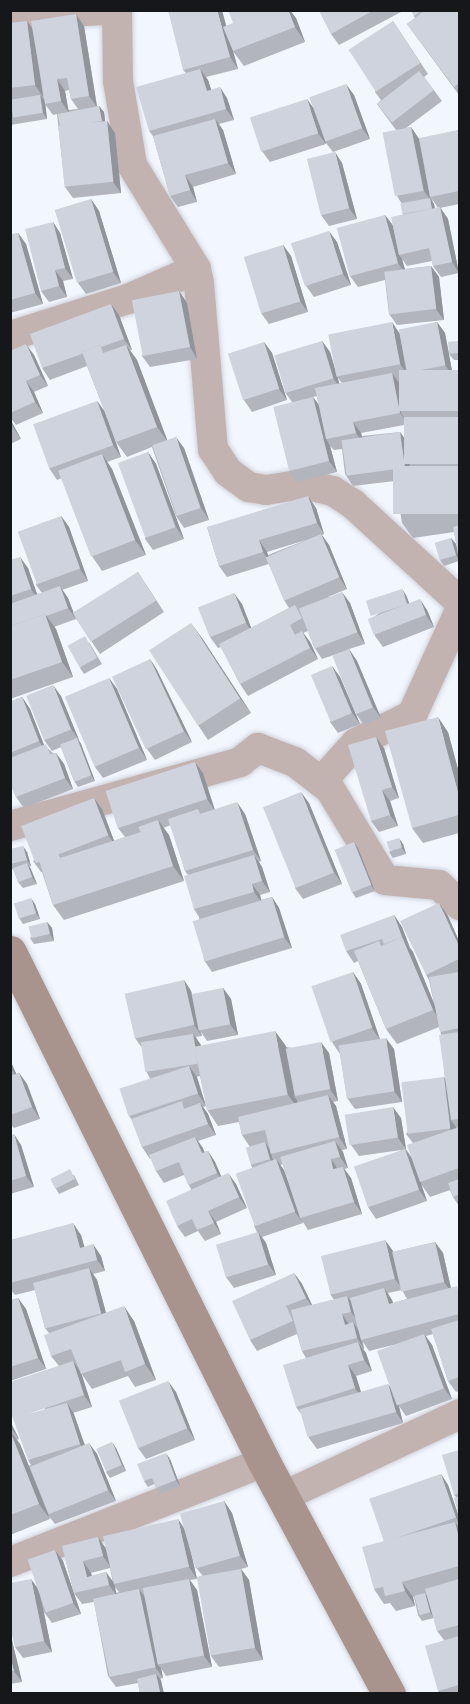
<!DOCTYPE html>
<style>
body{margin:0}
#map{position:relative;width:470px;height:1704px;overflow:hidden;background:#f2f6fe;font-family:"Noto Serif",serif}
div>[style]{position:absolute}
.roads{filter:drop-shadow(0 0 2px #cfd2da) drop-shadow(0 0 2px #cfd2da)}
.street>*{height:30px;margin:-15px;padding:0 15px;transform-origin:15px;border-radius:15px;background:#c3b3b0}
.secondary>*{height:33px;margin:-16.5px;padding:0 16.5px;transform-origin:16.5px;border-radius:16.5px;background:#a9938d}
.wall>*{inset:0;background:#b2b5be}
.shaded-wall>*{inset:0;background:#91949b}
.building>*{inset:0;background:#cfd3dd;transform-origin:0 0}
span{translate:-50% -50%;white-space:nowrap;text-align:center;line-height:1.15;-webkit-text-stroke:4.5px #fff;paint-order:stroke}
.frame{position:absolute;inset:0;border:12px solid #16171b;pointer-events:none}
</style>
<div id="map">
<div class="roads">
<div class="street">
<div style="left:117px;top:10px;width:71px;rotate:89.2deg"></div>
<div style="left:118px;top:81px;width:85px;rotate:80.5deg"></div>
<div style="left:132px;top:165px;width:122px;rotate:58.4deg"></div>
<div style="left:196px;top:269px;width:14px;rotate:78deg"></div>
<div style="left:199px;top:283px;width:167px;rotate:85.2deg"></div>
<div style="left:213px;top:449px;width:27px;rotate:57deg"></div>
<div style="left:228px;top:472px;width:26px;rotate:36deg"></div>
<div style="left:249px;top:487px;width:17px;rotate:10deg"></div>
<div style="left:266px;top:490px;width:38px;rotate:-9deg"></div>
<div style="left:304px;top:484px;width:30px;rotate:14deg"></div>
<div style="left:333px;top:491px;width:24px;rotate:33deg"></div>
<div style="left:353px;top:504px;width:145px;rotate:42.5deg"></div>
<div style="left:10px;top:15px;width:94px;rotate:-3deg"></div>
<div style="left:10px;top:336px;width:124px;rotate:-17.4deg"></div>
<div style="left:128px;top:299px;width:74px;rotate:-23.8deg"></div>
<div style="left:321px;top:782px;width:52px;rotate:-48.1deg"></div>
<div style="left:356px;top:743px;width:63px;rotate:-26.6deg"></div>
<div style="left:412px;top:715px;width:115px;rotate:-65.4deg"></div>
<div style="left:10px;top:826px;width:239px;rotate:-15.5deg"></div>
<div style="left:240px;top:762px;width:23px;rotate:-38deg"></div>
<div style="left:258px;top:748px;width:40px;rotate:21deg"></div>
<div style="left:295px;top:762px;width:44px;rotate:37.6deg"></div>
<div style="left:330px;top:789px;width:106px;rotate:58.9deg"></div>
<div style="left:385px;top:880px;width:54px;rotate:5.3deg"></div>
<div style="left:439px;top:885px;width:29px;rotate:44deg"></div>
<div style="left:282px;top:1497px;width:196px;rotate:-25deg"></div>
<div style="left:10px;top:1562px;width:273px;rotate:-21.5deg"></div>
</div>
<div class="secondary">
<div style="left:10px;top:952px;width:570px;rotate:63.52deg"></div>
<div style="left:264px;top:1462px;width:264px;rotate:61.7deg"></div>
</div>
</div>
<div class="wall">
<div style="clip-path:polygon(319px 10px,400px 10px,401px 12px,339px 45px,331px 34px)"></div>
<div style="clip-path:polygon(411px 10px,459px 10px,459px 95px,407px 24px,415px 18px)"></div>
<div style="clip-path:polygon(296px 18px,305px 42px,244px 66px,232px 50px,238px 69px,206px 77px,208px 80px,211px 90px,227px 98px,234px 120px,219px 124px,223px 130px,236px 174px,193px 187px,197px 202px,178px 207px,170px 196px,153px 136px,149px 131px,186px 73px,183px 70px,226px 26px)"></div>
<div style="clip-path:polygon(evenodd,27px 21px,32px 28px,84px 26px,97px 106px,99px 106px,104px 112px,105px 121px,107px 121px,115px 133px,121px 193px,73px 198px,65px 187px,57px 114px,53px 115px,45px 104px,47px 119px,10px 125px,10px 23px,27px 21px,69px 90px,71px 99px,78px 109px,68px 110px,65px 91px,69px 90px)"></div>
<div style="clip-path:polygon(evenodd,393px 21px,428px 74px,424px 77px,442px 101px,406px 128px,411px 127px,419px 139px,459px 130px,459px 204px,440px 208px,448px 219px,459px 273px,441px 277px,433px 266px,432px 261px,407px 266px,402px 259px,405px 269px,431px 266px,439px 277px,444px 320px,397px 325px,389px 314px,385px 280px,358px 287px,350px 276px,385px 215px,393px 225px,403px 215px,402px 204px,397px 196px,396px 130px,377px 104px,381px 100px,375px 92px,393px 21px,432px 199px,438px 208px,435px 208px,432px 199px)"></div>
<div style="clip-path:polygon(354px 95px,370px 139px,333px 152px,326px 143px,326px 144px,270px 162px,262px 151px,313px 107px)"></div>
<div style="clip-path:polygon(342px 163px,357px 219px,329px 226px,321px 215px)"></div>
<div style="clip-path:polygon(91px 199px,99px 211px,121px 283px,86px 294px,78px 283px)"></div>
<div style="clip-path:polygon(53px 222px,60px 233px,73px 279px,63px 281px,67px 297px,49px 302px,41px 291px)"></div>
<div style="clip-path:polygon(18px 233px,26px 244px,43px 304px,10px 313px,10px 235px)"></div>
<div style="clip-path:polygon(337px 242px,351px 285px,314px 297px,306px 286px)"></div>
<div style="clip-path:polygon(283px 245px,291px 256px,308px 312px,269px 324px,261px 313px)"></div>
<div style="clip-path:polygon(179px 291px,187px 303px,197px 359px,150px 367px,142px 356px)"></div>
<div style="clip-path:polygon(111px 304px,119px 315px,132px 350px,130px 350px,137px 360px,167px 440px,184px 448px,209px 520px,184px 528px,176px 516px,152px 447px,127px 457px,116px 442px,105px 412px,121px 457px,107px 462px,112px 469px,146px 555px,102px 571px,92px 556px,62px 478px,57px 480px,49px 468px,97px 401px,105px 412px,87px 366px,50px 380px,42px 368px)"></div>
<div style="clip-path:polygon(evenodd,437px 322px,445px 333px,452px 371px,459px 370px,459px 557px,454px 532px,413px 538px,402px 523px,395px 481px,353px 486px,345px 474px,342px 449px,334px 450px,330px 446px,337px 472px,296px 482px,289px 471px,292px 402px,285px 392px,322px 341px,330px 352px,339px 383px,342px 383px,337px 377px,399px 333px,437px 322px,317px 396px,319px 405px,313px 397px,317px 396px,437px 322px,404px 425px,406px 440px,400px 432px,362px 436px,361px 433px,404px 425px)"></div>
<div style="clip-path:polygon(264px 342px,272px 353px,287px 400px,252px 412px,244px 400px)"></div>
<div style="clip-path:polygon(459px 343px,459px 360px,454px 360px,449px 354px)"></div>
<div style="clip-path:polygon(10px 351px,34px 355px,48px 386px,34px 392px,43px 413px,16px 425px,10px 417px)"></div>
<div style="clip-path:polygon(10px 419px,21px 439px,10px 444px)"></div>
<div style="clip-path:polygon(148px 452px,156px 464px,184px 539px,153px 550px,145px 539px)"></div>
<div style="clip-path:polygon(evenodd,316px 508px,324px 534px,322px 535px,329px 545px,347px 589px,328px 597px,350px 603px,365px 644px,349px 649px,357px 661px,381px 718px,364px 725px,356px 714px,348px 650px,322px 659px,314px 647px,308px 631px,303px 633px,310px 642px,318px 659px,248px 696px,240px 684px,221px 647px,218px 648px,210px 637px,242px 604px,251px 628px,289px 608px,284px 600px,269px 564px,227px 577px,219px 566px,207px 527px,316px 508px,306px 540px,268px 555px,267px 552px,306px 540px)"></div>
<div style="clip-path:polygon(61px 516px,69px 527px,88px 581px,62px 590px,68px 598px,74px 614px,138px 572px,164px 612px,100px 654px,75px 617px,76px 619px,54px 627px,56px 629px,73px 677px,10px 699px,10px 560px,28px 568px,37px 594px,42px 593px,36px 585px)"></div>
<div style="clip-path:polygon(451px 538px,456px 544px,459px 558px,459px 561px,444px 566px,440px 560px)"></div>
<div style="clip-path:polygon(406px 595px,409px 603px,427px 610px,434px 627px,383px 647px,375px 636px,372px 618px)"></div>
<div style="clip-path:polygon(202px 638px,251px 713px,208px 740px,198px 725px)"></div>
<div style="clip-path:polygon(89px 642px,102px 664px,84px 674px,80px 668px)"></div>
<div style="clip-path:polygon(150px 659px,157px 670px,192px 742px,155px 760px,147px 749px)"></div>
<div style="clip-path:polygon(332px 666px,340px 677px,360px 724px,338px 733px,330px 722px)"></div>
<div style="clip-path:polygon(109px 678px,117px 689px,147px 760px,103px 778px,95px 767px)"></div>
<div style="clip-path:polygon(61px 696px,79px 740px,81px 744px,95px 781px,78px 787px,74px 781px,61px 747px,52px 751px,44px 740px)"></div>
<div style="clip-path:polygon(22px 697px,30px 709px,44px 745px,53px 753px,56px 753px,64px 764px,73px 789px,24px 808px,16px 797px,10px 783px,10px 702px)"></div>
<div style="clip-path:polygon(448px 732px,459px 773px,459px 833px,423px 843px,412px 828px)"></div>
<div style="clip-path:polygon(384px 748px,399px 798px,390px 801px,398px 826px,379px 832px,371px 821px)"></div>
<div style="clip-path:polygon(195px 762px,203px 773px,215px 810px,245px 814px,261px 861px,259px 862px,262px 867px,270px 892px,260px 895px,261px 900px,272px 897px,279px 908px,292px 948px,212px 972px,204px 960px,199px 917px,194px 909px,188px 875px,185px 871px,171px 825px,163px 828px,169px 835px,184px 881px,64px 920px,53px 905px,42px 872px,41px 872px,33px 861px,102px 809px,114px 841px,125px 837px,118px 828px)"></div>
<div style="clip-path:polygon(309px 803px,342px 884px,303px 899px,295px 888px)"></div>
<div style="clip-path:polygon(354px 842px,358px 848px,375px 891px,356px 898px,352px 892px)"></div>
<div style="clip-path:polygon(403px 844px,406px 854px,393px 858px,389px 852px)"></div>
<div style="clip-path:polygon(10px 849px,27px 852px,31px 866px,29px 867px,37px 884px,23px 888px,18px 882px,14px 871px,10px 866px)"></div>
<div style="clip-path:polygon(35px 904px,40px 919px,23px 924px,19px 918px)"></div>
<div style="clip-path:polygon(447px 914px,459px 941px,459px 1206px,453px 1197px,450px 1190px,430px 1197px,421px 1184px,427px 1201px,376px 1219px,368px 1207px,401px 1150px,359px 1156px,351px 1145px,401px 1118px,406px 1149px,412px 1158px,413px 1143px,406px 1134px,444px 1077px,445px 1079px,441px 1034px,439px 1027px,397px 1044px,386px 1029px,358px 961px,354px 963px,346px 951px,394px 915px,402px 927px,410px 948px,413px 952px,434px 1003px,429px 980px,426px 975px)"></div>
<div style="clip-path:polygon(47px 922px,52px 928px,54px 941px,34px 944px,30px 938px)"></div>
<div style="clip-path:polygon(353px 972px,361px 984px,380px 1039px,394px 1049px,402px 1102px,355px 1109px,347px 1098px,340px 1054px,332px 1042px)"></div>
<div style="clip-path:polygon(evenodd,184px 980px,191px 991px,193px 999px,223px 988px,231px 999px,238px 1035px,207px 1041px,201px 1032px,202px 1036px,196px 1037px,201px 1046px,286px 1046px,286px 1047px,329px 1053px,338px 1101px,333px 1102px,336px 1106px,347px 1149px,342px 1150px,348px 1168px,344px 1169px,351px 1178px,362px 1214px,308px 1230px,303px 1222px,303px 1223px,262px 1237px,266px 1243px,276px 1275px,234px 1288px,226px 1277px,257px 1232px,254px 1226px,252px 1167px,251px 1165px,250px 1147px,242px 1135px,239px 1122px,218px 1126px,208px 1111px,200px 1076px,196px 1077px,206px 1106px,203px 1107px,208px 1114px,216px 1135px,198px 1141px,204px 1152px,208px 1151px,215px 1162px,221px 1176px,236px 1184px,247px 1208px,216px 1222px,221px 1234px,205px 1241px,198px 1231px,185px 1237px,177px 1226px,191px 1189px,184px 1175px,164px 1183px,156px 1171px,151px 1158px,150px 1159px,142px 1147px,132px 1120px,129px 1116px,150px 1078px,147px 1073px,142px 1048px,135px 1038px,184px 980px,283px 1164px,290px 1186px,284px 1170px,280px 1165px,283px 1164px)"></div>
<div style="clip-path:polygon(10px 1060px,16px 1074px,19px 1073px,27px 1084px,40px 1119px,14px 1128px,10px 1123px)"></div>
<div style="clip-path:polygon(10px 1135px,21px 1145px,34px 1187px,10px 1194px)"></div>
<div style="clip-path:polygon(74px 1175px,79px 1185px,59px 1194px,55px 1187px)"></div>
<div style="clip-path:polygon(81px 1235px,84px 1247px,101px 1256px,105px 1271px,93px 1274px,97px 1280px,106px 1313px,134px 1321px,156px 1380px,135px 1387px,128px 1376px,92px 1389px,81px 1373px,92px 1407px,73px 1413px,85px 1445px,97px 1454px,116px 1501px,55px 1524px,48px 1515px,50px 1519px,10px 1535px,10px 1421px,19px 1439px,17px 1440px,20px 1444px,29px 1466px,31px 1465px,28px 1460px,59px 1366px,51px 1356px,49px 1333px,45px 1328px,35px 1290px,15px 1295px,10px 1289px,10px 1240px)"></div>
<div style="clip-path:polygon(evenodd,435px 1242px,443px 1253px,451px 1288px,459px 1290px,459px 1391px,456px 1392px,448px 1381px,433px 1334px,426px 1336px,432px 1345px,452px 1399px,406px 1416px,399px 1406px,403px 1423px,317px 1449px,309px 1438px,302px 1415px,296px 1407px,306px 1358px,302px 1351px,297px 1334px,257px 1351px,250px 1340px,294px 1273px,302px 1284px,312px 1305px,334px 1300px,330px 1294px,393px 1252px,435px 1242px,402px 1290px,407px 1299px,393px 1303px,392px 1300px,388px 1293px,402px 1290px,435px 1242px,363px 1342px,369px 1351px,397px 1344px,393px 1391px,361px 1392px,356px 1376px,372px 1371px,366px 1353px,363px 1349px,364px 1349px,363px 1342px)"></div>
<div style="clip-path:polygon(18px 1298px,26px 1309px,46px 1369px,10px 1381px,10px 1299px,11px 1300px)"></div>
<div style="clip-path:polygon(176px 1392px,195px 1440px,146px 1459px,138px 1448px)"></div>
<div style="clip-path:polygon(116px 1448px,126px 1471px,110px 1478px,106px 1472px)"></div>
<div style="clip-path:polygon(459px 1450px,459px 1515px,456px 1497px,454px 1495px)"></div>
<div style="clip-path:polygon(170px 1459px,180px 1486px,160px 1494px,154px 1484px,148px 1487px,144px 1481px)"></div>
<div style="clip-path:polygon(441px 1474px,448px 1485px,459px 1517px,459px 1694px,440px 1694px,438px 1691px,444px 1640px,437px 1631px,434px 1618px,422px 1621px,418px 1615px,414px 1597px,413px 1597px,415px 1606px,396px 1611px,390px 1603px,384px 1604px,374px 1589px,384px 1541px)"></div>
<div style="clip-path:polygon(evenodd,224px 1501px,232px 1513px,248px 1567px,241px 1569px,249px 1580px,263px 1660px,219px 1667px,211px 1656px,202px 1575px,197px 1569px,187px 1535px,197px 1579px,190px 1580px,197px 1590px,212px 1667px,166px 1676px,161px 1668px,163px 1678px,160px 1679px,164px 1694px,140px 1694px,138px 1683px,116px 1687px,108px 1676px,94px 1602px,82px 1604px,74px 1593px,62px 1546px,98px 1537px,105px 1547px,185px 1530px,224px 1501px,110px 1568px,113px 1583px,106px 1572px,92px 1576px,91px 1573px,110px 1568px,224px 1501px,114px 1586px,119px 1592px,116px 1593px,114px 1586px)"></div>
<div style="clip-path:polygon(55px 1550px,63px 1561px,81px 1614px,52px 1623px,44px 1612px,43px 1607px,52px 1652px,23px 1658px,15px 1647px)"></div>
<div style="clip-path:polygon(10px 1632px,22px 1682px,10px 1684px)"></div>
</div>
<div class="shaded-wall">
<div style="clip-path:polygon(217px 10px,222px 10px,238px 69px,230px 57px)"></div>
<div style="clip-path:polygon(288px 10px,290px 10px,296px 18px,305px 42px,295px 27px)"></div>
<div style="clip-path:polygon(76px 14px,84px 26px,97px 107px,89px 96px)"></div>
<div style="clip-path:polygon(27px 21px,35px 32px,43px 97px,35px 85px)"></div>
<div style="clip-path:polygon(200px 69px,208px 80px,215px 102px,207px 91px)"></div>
<div style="clip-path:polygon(57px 79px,65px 91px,69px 113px,61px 101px)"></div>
<div style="clip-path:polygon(346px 84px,354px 95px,370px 139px,362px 128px)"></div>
<div style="clip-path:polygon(220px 87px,227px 98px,234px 120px,226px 109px)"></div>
<div style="clip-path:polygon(40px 95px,45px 101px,47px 119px,43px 113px)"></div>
<div style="clip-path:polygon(307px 99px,315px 110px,326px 144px,318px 133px)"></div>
<div style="clip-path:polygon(99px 106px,104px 112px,106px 127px,102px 121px)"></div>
<div style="clip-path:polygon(215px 119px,223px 130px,236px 174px,228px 163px)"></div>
<div style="clip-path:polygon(107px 121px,115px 133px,121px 193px,113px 182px)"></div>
<div style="clip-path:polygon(411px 127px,419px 139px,430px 197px,432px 202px,424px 191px)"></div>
<div style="clip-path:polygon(335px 152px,342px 163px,357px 219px,349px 208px)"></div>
<div style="clip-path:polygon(185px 175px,193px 187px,197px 202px,190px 190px)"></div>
<div style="clip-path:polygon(430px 198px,434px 204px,437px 218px,432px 212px)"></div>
<div style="clip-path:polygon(91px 199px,99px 211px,121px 283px,113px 272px)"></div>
<div style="clip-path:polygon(440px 207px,448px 219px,459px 273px,452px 262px)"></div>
<div style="clip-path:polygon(385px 215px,393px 226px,399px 255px,402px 259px,406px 274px,398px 263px)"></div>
<div style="clip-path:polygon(53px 222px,60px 233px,73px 279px,65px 268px)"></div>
<div style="clip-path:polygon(329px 231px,337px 242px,351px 285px,343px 274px)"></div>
<div style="clip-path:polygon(18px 233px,26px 244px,43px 304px,35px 293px)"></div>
<div style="clip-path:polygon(283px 245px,291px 256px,308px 312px,300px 301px)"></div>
<div style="clip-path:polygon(431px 266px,439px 277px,444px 320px,436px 309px)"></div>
<div style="clip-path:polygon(55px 270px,63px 281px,67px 297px,59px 286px)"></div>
<div style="clip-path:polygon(179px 291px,187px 303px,197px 359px,190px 347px)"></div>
<div style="clip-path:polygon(111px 304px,119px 315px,132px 350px,124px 339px)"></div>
<div style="clip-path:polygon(392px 322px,400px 334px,406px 371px,408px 375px,400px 364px)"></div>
<div style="clip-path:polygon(437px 322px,445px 333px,453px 376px,445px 365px)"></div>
<div style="clip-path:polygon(322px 341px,330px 352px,341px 389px,333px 378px)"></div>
<div style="clip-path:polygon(264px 342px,272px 353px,287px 400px,279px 389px)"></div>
<div style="clip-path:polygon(26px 344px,34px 355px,48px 386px,40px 375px)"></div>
<div style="clip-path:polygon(126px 345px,137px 360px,168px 442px,157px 427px)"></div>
<div style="clip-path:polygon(392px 373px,400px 384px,401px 413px,408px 424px,400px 413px)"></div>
<div style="clip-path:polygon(26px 381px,34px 392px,43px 413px,35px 402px)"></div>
<div style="clip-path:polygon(313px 397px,321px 408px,326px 439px,330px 446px,337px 472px,329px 461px)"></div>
<div style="clip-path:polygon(97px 401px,105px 412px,121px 457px,113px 445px)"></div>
<div style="clip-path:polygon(10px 419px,21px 439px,10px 423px)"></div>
<div style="clip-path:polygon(353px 422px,361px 433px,364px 444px,356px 433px)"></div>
<div style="clip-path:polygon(400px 432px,408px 444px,410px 470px,412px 473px,413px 479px,405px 468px)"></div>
<div style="clip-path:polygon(176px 437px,184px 448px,209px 520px,201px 508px)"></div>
<div style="clip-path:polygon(148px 452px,156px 464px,184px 539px,176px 527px)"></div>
<div style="clip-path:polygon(102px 454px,112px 469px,146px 555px,135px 540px)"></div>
<div style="clip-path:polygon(308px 496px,316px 508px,324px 534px,317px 523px)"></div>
<div style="clip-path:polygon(61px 516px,69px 527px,88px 581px,80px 569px)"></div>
<div style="clip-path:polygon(321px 534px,329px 545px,347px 589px,339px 577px)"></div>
<div style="clip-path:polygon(451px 538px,456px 544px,459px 560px,456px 555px)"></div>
<div style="clip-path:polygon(259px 540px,267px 552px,271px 564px,263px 552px)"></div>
<div style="clip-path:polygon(20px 557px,28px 568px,39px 600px,31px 589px)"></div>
<div style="clip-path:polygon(60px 586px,68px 598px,76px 619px,68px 608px)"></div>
<div style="clip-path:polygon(402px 589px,406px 595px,413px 613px,409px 607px)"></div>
<div style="clip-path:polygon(342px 592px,350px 603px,365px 644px,357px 632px)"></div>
<div style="clip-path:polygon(234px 593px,242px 604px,254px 635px,246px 623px)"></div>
<div style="clip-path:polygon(420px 599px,427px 610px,434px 627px,426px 615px)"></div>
<div style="clip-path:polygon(45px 614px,56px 629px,73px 677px,62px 662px)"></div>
<div style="clip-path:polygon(191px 623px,202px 638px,251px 713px,240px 698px)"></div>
<div style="clip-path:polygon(302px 631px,310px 642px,318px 659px,310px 648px)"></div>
<div style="clip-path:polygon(349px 649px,357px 661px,381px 718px,373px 707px)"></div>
<div style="clip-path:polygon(150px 659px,157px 670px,192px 742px,184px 731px)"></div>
<div style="clip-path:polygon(332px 666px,340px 677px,360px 724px,352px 713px)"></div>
<div style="clip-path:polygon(109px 678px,117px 689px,147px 760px,139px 748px)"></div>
<div style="clip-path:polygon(53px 685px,61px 696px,79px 740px,71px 729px)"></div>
<div style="clip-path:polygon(22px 697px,30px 709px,47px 753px,39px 741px)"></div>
<div style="clip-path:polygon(438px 717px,448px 732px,459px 773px,459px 796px)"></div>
<div style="clip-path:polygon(376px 737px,384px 748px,399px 798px,392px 787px)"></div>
<div style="clip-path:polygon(77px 738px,81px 744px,95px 781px,91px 775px)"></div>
<div style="clip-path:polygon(56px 753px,64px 764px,73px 789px,65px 778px)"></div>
<div style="clip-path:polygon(195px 762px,203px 773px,215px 811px,207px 799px)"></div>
<div style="clip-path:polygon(382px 790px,390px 801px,398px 826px,390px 815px)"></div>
<div style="clip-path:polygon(301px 792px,309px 803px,342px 884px,334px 872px)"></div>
<div style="clip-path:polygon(94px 798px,102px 809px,116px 846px,108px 835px)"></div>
<div style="clip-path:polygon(237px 802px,245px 814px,261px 861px,253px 850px)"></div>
<div style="clip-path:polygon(158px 820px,169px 835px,184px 881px,173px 866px)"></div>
<div style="clip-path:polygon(399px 838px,403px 844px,406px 854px,402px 848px)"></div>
<div style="clip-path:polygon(354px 842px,358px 848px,375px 891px,371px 885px)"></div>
<div style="clip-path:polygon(23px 846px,27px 852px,31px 866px,27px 860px)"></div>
<div style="clip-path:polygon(254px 855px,262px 867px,270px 892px,262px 881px)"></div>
<div style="clip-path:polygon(27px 863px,31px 869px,37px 884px,32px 877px)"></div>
<div style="clip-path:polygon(252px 884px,260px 895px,262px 903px,254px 892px)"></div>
<div style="clip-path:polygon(272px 897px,279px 908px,292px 948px,284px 937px)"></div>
<div style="clip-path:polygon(31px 898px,35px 904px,40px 919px,36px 913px)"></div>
<div style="clip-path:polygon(439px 903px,447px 914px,459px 941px,459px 946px)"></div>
<div style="clip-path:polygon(394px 915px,402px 927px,410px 948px,402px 937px)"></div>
<div style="clip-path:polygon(47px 922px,52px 928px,54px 941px,50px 934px)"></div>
<div style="clip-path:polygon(402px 937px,413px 952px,443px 1026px,433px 1010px)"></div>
<div style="clip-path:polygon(353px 972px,361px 984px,380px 1040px,372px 1028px)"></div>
<div style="clip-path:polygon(184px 980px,191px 991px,201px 1029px,199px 1030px,202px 1036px,194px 1025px)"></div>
<div style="clip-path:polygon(223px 988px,231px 999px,238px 1035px,230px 1024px)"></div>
<div style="clip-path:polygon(275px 1031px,286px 1046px,296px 1095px,294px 1096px,297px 1100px,299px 1110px,288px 1095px)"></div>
<div style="clip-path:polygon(193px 1034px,201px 1045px,206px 1075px,199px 1063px)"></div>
<div style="clip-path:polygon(386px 1038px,394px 1049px,402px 1102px,394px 1091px)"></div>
<div style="clip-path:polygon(321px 1042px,329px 1053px,338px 1101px,330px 1089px)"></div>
<div style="clip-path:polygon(10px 1060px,20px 1082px,10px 1067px)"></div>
<div style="clip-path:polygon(189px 1066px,197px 1077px,206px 1106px,198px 1094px)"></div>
<div style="clip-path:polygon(19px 1073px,27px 1084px,40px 1119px,32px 1107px)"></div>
<div style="clip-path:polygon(444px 1077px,452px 1088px,451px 1120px,456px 1127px,458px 1141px,450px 1129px)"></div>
<div style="clip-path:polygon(328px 1095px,336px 1106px,347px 1149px,339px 1137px)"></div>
<div style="clip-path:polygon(200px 1103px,208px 1114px,216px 1135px,208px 1124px)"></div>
<div style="clip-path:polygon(393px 1107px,401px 1118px,406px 1149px,398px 1138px)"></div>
<div style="clip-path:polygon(14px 1134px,21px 1145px,34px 1187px,26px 1176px)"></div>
<div style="clip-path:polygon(195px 1137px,203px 1148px,209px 1165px,202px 1153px)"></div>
<div style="clip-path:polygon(335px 1141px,343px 1152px,348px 1168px,340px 1157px)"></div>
<div style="clip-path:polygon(265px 1142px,269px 1148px,275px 1166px,270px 1159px)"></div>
<div style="clip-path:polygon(405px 1149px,413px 1160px,427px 1201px,419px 1190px)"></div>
<div style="clip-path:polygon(208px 1151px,215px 1162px,225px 1185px,217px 1173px)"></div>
<div style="clip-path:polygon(276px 1159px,284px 1170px,301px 1218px,300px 1218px,303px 1223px,295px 1212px)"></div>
<div style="clip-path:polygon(331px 1159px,339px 1171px,333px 1169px)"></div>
<div style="clip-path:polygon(343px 1167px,351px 1178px,362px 1214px,354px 1202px)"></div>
<div style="clip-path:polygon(228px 1173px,236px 1184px,247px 1208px,239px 1197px)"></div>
<div style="clip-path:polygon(208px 1211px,216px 1222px,221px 1234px,214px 1223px)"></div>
<div style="clip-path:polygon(73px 1223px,81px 1235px,88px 1259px,80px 1248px)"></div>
<div style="clip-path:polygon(258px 1232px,266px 1243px,276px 1275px,268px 1264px)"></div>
<div style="clip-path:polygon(385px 1240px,393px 1251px,403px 1290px,395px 1279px)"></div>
<div style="clip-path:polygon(435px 1242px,443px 1253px,452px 1293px,444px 1282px)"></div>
<div style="clip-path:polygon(93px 1244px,101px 1256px,105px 1271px,97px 1260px)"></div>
<div style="clip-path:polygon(89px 1268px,97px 1280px,109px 1324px,101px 1313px)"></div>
<div style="clip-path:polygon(294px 1273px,302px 1284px,314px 1309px,306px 1298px)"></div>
<div style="clip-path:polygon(384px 1288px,392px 1300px,397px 1316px,389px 1304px)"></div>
<div style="clip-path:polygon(347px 1296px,355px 1307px,359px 1323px,351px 1312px)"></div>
<div style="clip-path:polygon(18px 1298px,26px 1309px,46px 1369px,38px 1358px)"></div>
<div style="clip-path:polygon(124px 1306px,134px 1321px,156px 1380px,145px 1364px)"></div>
<div style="clip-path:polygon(342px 1314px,350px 1326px,345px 1325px)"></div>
<div style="clip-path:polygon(353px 1322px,361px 1334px,361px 1340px,364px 1349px,357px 1338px)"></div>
<div style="clip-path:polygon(424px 1334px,432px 1345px,452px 1399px,444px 1388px)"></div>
<div style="clip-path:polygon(358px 1342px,366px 1353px,372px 1371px,364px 1360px)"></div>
<div style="clip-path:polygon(73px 1361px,81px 1372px,92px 1407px,84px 1395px)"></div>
<div style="clip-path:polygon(348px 1365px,356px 1376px,363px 1399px,355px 1388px)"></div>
<div style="clip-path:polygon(168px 1381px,176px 1392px,195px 1440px,187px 1428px)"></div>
<div style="clip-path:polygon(388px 1384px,396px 1395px,403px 1423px,396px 1412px)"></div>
<div style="clip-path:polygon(67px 1403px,74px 1414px,88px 1455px,80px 1444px)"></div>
<div style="clip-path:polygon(10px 1421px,19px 1439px,10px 1427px)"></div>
<div style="clip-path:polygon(10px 1431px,20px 1444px,50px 1519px,39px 1504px)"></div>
<div style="clip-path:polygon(112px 1442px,116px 1448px,126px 1471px,122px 1465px)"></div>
<div style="clip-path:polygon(89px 1443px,97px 1454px,116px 1501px,108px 1490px)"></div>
<div style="clip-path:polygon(166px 1453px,170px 1459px,180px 1486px,176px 1480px)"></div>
<div style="clip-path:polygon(441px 1474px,448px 1485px,459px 1517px,459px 1523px,456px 1518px)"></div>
<div style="clip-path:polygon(224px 1501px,232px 1513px,248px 1567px,240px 1556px)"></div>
<div style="clip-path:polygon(178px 1519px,186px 1531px,197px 1579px,189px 1567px)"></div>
<div style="clip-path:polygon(455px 1522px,459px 1528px,459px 1539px)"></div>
<div style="clip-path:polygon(98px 1537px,106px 1549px,111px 1568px,103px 1556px)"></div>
<div style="clip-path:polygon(55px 1550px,63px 1561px,81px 1614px,73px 1603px)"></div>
<div style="clip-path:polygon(83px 1561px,91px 1573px,95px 1588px,87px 1577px)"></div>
<div style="clip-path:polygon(241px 1569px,249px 1580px,263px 1660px,255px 1648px)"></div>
<div style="clip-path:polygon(106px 1572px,114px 1583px,117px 1596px,109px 1585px)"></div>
<div style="clip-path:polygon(31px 1579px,39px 1590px,52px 1652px,44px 1641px)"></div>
<div style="clip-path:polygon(189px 1579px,197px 1590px,212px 1667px,204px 1656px)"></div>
<div style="clip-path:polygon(402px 1582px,413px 1597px,415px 1606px,405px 1591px)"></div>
<div style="clip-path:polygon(139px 1589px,147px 1600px,158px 1665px,161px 1668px,163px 1678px,155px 1667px)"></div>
<div style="clip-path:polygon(425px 1593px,429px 1599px,434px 1618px,430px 1612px)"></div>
<div style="clip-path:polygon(10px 1632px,22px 1682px,14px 1671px,10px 1656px)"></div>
<div style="clip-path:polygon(156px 1674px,161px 1680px,164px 1694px,161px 1694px,160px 1692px)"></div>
</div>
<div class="building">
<div style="clip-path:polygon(168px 10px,217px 10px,230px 57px,183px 70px)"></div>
<div style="clip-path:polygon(228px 10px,288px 10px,295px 27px,233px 51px,223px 27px,233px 23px)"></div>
<div style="clip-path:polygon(319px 10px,374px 10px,331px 34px)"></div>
<div style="clip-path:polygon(411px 10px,423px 10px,414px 16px)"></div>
<div style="clip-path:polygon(425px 10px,459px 10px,459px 83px,454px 87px,407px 24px)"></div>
<div style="clip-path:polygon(76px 14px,89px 96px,71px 99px,67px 78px,57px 79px,61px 101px,45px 104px,31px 21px)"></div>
<div style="clip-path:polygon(27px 21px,35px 85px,10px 88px,10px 23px)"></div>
<div style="left:393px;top:21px;width:50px;height:53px;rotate:57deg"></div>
<div style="clip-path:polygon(200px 69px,207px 91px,220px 87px,226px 109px,149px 131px,136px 87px)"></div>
<div style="left:419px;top:71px;width:24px;height:53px;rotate:52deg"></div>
<div style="left:346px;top:84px;width:47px;height:39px;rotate:70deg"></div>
<div style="left:40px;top:95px;width:18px;height:30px;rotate:81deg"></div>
<div style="left:307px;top:99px;width:36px;height:60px;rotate:72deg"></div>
<div style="left:99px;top:106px;width:15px;height:42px;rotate:79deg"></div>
<div style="clip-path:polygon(215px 119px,228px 163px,185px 175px,190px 190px,170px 196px,153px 136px)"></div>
<div style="left:107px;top:121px;width:61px;height:49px;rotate:84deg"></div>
<div style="left:411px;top:127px;width:65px;height:29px;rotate:79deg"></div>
<div style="clip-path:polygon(459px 130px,459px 191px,430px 197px,419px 138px)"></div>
<div style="left:335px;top:152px;width:58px;height:29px;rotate:76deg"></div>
<div style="left:430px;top:198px;width:11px;height:30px;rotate:80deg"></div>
<div style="left:91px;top:199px;width:76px;height:38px;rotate:73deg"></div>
<div style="clip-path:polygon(440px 207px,452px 262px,433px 266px,429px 248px,399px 255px,391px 217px)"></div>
<div style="left:385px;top:215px;width:50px;height:50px;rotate:75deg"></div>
<div style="clip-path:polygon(53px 222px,65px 268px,55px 270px,59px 286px,41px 291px,25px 229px)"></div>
<div style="left:329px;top:231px;width:45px;height:40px;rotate:72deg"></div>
<div style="clip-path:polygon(18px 233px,35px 293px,10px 300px,10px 235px)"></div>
<div style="left:283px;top:245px;width:59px;height:41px;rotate:73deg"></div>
<div style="left:431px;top:266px;width:43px;height:47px;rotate:83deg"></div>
<div style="left:179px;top:291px;width:57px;height:48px;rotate:79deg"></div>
<div style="clip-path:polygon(111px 304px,124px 339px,101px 347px,100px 345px,82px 352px,82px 354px,42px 368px,30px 334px)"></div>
<div style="left:392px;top:322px;width:43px;height:65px;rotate:79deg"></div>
<div style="left:437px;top:322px;width:44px;height:39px;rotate:79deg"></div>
<div style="left:322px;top:341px;width:39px;height:50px;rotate:73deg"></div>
<div style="left:458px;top:341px;width:12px;height:10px;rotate:85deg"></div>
<div style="left:264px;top:342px;width:49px;height:38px;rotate:72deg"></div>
<div style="clip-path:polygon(26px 344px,40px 375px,26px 381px,35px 402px,10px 413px,10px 351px)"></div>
<div style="clip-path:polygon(100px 345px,103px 353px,126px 345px,157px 427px,116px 442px,82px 352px)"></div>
<div style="left:459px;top:370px;width:41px;height:60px;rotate:90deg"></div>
<div style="clip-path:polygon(392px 373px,400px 413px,353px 422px,356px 433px,326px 439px,315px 388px)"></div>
<div style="left:313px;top:397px;width:66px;height:41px;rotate:76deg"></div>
<div style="left:97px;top:401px;width:47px;height:68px;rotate:70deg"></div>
<div style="left:459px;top:417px;width:47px;height:55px;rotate:90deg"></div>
<div style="left:400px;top:432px;width:36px;height:59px;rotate:82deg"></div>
<div style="left:176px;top:437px;width:75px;height:25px;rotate:71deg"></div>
<div style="left:148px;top:452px;width:80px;height:32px;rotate:70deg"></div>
<div style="left:102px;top:454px;width:92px;height:47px;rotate:69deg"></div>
<div style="left:459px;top:466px;width:48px;height:66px;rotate:90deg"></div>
<div style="clip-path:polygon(308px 496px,317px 523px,259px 540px,263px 552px,219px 566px,207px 527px)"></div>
<div style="left:61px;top:516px;width:56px;height:46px;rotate:70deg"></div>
<div style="clip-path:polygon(459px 525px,459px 557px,453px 527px)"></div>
<div style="left:321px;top:534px;width:47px;height:60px;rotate:67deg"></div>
<div style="left:451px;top:538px;width:18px;height:17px;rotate:74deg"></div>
<div style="clip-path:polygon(20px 557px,31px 589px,10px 596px,10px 560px)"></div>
<div style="left:138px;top:572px;width:34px;height:77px;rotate:58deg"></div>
<div style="clip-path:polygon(60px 586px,68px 608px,46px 616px,45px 614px,10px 626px,10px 604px)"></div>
<div style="left:402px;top:589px;width:16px;height:38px;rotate:72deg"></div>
<div style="left:342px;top:592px;width:43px;height:46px;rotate:69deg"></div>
<div style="left:234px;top:593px;width:32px;height:39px;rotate:68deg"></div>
<div style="left:420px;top:599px;width:17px;height:56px;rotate:69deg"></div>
<div style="clip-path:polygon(295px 605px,302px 618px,290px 625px,295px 635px,302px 631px,310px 648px,240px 684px,219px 644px)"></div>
<div style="clip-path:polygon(45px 614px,62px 662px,10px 680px,10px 626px)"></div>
<div style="left:191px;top:623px;width:90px;height:50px;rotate:57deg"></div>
<div style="left:85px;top:636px;width:25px;height:20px;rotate:61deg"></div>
<div style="left:349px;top:649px;width:63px;height:18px;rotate:68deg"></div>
<div style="left:150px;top:659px;width:80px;height:42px;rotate:65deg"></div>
<div style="left:332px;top:666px;width:51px;height:23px;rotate:67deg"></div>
<div style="left:109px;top:678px;width:76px;height:48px;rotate:67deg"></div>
<div style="left:53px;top:685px;width:48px;height:29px;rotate:68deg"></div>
<div style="clip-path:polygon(22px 697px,39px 741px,10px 753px,10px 702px)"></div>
<div style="clip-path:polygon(438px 717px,459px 796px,459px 815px,412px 828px,385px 731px)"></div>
<div style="clip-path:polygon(376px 737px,392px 787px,382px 790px,390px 815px,371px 821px,348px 745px)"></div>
<div style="left:77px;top:738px;width:40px;height:18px;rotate:69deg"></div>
<div style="clip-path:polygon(46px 744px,50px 754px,56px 753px,65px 778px,16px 797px,10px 783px,10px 758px)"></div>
<div style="left:195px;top:762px;width:39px;height:94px;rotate:72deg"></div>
<div style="left:301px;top:792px;width:87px;height:41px;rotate:68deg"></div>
<div style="left:94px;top:798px;width:40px;height:78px;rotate:69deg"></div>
<div style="clip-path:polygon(237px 802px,253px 850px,185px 871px,168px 819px,198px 809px,200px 814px)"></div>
<div style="clip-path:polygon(158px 820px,173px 866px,53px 905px,39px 860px,58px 854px,60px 858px,141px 832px,138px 827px)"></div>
<div style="left:399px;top:838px;width:10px;height:13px;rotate:73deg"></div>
<div style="left:354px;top:842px;width:46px;height:21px;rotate:68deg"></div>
<div style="clip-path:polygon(23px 846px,27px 860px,10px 864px,10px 849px)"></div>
<div style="clip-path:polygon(254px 855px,262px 881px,252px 884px,254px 892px,194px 909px,184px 876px)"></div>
<div style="left:27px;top:863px;width:15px;height:15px;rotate:70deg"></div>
<div style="left:272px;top:897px;width:42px;height:83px;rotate:73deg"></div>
<div style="left:31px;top:898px;width:16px;height:18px;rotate:72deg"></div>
<div style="clip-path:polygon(439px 903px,459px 946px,459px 959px,426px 975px,400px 921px)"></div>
<div style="clip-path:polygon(394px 915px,402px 937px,384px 944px,382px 939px,346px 951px,340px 935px)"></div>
<div style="left:47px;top:922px;width:12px;height:19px;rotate:76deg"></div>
<div style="clip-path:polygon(402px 937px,433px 1010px,386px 1029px,354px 951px,379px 941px,381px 946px)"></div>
<div style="left:353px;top:972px;width:59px;height:44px;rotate:71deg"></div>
<div style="clip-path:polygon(459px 972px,459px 1028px,440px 1032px,429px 977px)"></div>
<div style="left:184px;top:980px;width:46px;height:61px;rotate:77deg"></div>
<div style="left:223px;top:988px;width:37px;height:32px;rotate:79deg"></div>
<div style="left:275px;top:1031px;width:65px;height:82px;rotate:79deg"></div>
<div style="clip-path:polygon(459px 1032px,459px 1119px,451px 1120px,439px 1035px)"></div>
<div style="left:193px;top:1034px;width:30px;height:53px;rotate:81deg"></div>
<div style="left:386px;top:1038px;width:54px;height:48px;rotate:81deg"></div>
<div style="left:321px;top:1042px;width:48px;height:36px;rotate:79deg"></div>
<div style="left:189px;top:1066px;width:29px;height:73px;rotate:72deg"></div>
<div style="clip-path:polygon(19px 1073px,32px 1107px,10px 1115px,10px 1076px)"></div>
<div style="left:444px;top:1077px;width:52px;height:43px;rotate:83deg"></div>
<div style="clip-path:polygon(328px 1095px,339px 1137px,271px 1154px,265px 1130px,242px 1135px,238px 1117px)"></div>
<div style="clip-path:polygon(182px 1101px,184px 1109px,200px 1103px,208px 1124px,142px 1147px,131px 1119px)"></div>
<div style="left:393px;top:1107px;width:31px;height:49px;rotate:81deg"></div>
<div style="clip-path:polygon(459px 1127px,459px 1168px,420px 1182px,407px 1145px)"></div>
<div style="clip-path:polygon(14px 1134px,26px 1176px,10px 1181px,10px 1135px)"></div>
<div style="clip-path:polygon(195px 1137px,202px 1153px,208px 1151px,217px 1173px,188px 1185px,179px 1162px,156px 1171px,149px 1155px)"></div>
<div style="clip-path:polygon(335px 1141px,340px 1157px,331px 1159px,333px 1169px,343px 1167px,354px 1202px,300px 1218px,280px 1157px)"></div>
<div style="left:265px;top:1142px;width:18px;height:20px;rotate:74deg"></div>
<div style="left:405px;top:1149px;width:43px;height:54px;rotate:71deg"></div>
<div style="left:276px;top:1159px;width:56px;height:43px;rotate:70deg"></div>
<div style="left:70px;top:1169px;width:11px;height:22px;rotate:63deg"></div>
<div style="clip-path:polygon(228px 1173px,239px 1197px,208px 1211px,214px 1223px,197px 1230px,192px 1219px,177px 1226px,166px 1201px)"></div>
<div style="clip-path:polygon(459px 1179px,459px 1194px,453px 1197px,448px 1183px)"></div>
<div style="clip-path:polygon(73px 1223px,80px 1248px,93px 1244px,97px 1260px,10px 1283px,10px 1240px)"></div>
<div style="left:258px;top:1232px;width:34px;height:44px;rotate:73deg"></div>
<div style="left:385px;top:1240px;width:40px;height:66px;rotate:76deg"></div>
<div style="left:435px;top:1242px;width:41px;height:44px;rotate:77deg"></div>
<div style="left:89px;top:1268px;width:47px;height:58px;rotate:75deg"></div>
<div style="clip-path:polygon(294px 1273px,306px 1298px,286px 1306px,293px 1321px,250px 1340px,232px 1301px)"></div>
<div style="clip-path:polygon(457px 1286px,459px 1295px,459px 1314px,361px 1340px,350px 1298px,384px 1288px,389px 1304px)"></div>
<div style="clip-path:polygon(347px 1296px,351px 1312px,342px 1314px,345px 1325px,353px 1322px,357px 1338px,302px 1351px,291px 1310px)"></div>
<div style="clip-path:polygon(18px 1298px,38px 1358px,10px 1367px,10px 1301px)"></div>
<div style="clip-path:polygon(124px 1306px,145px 1364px,125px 1372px,121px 1360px,81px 1374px,71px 1349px,51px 1356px,44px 1335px)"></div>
<div style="clip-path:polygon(459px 1320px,459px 1377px,448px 1381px,431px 1329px)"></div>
<div style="left:424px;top:1334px;width:58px;height:50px;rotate:70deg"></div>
<div style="clip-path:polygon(358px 1342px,364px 1360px,348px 1365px,355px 1388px,296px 1407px,283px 1365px)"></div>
<div style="clip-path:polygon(73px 1361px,84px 1395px,28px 1414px,67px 1403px,80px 1444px,28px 1460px,10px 1410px,10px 1382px)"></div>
<div style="left:168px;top:1381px;width:51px;height:53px;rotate:68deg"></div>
<div style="left:388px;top:1384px;width:29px;height:92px;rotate:74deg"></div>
<div style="clip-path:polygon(10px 1431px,39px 1504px,10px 1515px)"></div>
<div style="left:112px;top:1442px;width:25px;height:17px;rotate:67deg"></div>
<div style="left:89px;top:1443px;width:51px;height:64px;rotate:68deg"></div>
<div style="clip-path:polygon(459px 1450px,459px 1493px,454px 1495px,442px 1455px)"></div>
<div style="clip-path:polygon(166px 1453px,176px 1480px,156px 1488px,152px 1478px,144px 1481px,137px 1464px)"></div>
<div style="left:441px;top:1474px;width:46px;height:76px;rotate:71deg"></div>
<div style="clip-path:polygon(459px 1496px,459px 1513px,458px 1513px,454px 1498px)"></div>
<div style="left:224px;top:1501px;width:57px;height:46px;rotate:74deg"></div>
<div style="left:178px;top:1519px;width:49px;height:77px;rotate:77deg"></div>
<div style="clip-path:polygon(455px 1522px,459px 1539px,459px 1566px,402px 1582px,405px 1591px,385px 1596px,383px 1587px,374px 1589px,362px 1547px)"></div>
<div style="clip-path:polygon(98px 1537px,103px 1556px,83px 1561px,87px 1577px,106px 1572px,109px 1585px,74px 1593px,62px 1546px)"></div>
<div style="left:55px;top:1550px;width:56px;height:29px;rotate:71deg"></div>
<div style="left:241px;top:1569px;width:80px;height:45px;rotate:80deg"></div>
<div style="clip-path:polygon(31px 1579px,44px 1641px,15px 1647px,10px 1627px,10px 1583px)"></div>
<div style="left:189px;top:1579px;width:78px;height:47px;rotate:79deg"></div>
<div style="clip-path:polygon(459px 1579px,459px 1625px,437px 1631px,425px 1589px)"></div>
<div style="left:139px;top:1589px;width:80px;height:47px;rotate:78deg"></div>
<div style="left:425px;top:1593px;width:20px;height:11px;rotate:75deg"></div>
<div style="clip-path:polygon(459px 1636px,459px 1685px,438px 1691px,425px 1646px)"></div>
<div style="clip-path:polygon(10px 1656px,14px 1671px,10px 1671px)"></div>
<div style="clip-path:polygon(156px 1674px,160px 1692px,154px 1694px,140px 1694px,137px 1679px)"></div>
</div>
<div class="frame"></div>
</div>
